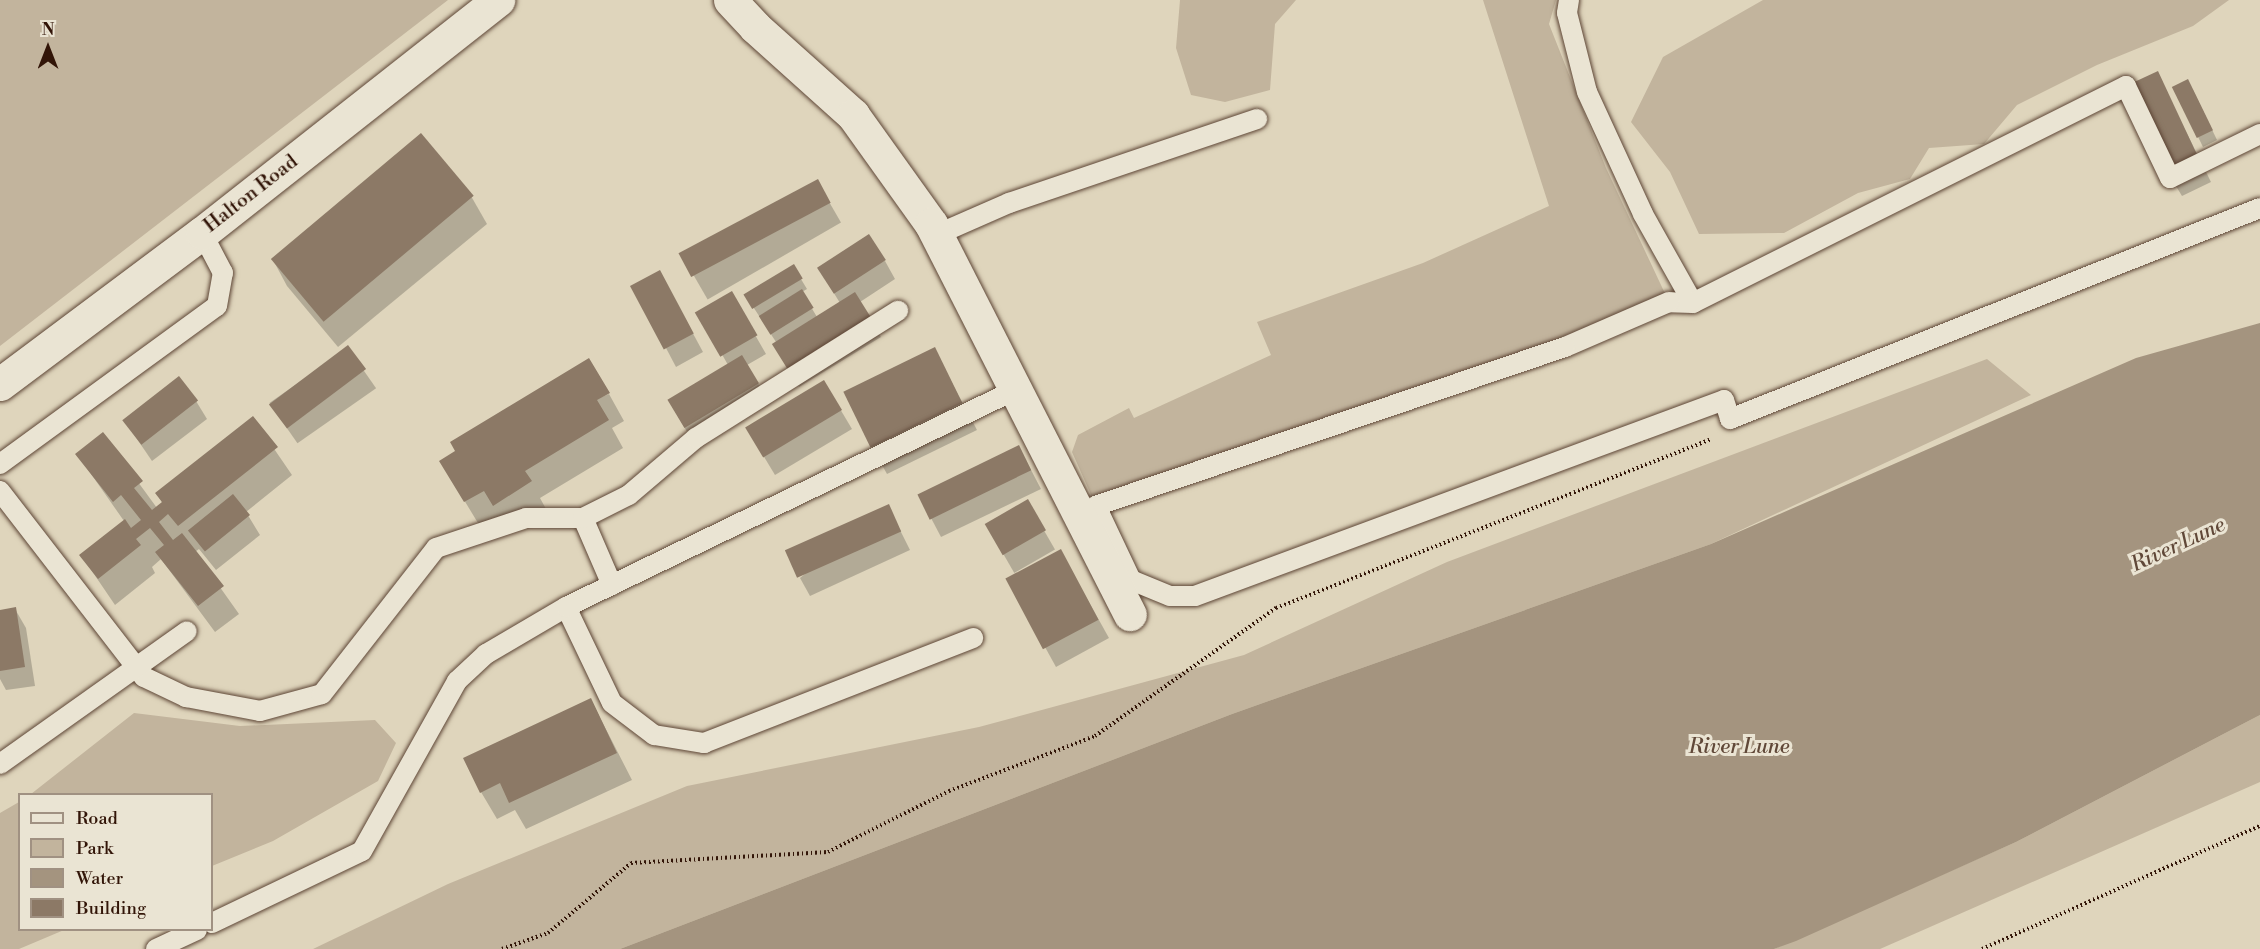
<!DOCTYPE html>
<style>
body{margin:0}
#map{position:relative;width:2260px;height:949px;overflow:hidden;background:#dfd5bc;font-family:"Libre Bodoni",serif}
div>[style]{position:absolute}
.green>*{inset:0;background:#c2b49d}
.water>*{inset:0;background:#a4947f}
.shadow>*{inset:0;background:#0003;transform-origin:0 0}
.building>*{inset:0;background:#8c7966;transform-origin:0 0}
.path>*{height:4px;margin-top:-2px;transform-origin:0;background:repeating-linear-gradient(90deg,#321508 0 1.5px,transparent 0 4.5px)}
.roads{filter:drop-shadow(0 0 2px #5d4535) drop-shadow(0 0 2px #5d4535)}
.lane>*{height:20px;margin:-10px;padding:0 10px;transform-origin:10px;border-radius:10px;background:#eae4d3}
.street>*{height:33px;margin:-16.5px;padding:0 16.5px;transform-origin:16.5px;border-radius:16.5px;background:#eae4d3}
.secondary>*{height:33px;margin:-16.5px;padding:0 16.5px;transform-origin:16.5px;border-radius:16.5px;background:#eae4d3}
span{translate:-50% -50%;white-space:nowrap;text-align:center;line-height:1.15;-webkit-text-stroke:6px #eae4d3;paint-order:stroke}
.street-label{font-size:20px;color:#321508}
.water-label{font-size:21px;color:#604838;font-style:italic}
.legend{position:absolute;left:18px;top:793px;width:195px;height:138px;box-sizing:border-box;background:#eae4d3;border:2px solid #a09182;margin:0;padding:8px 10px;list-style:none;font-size:18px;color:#321508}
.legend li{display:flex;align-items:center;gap:12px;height:30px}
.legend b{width:30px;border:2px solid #a09182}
.north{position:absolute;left:18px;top:18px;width:60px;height:60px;-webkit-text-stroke:4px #eae4d3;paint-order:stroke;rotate:0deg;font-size:16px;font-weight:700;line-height:24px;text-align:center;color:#321508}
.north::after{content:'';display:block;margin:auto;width:21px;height:27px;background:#321508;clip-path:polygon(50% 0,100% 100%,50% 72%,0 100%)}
</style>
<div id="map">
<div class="green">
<div style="clip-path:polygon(0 0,448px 0,0 346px)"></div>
<div style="clip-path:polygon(1180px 0,1296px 0,1275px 24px,1270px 90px,1225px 102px,1191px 95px,1176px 48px)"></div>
<div style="clip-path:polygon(1483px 0,1556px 0,1549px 24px,1606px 168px,1669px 302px,1096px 506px,1072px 452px,1078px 435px,1129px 408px,1134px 418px,1271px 355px,1257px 322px,1423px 263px,1549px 206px)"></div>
<div style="clip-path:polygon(1763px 0,2229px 0,2193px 26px,2097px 65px,2017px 105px,1984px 144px,1929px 148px,1910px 179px,1858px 193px,1784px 233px,1699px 234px,1670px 172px,1631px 122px,1663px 57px)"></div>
<div style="clip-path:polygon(1987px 359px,2031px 395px,1711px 544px,1232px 714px,620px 949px,313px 949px,448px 884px,687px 786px,979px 727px,1244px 655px,1447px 562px)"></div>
<div style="clip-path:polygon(134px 713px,240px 726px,375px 720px,396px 743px,378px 781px,273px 841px,212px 866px,212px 794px,31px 794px)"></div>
<div style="clip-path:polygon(2260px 715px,2260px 782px,1880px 949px,1774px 949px,2016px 842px)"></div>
<div style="clip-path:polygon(19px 802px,20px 930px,64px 930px,19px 949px,0 949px,0 813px)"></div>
</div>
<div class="water">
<div style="clip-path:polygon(2260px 323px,2260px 715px,2016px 842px,1796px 941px,1774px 949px,620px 949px,1232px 714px,1711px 544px,2136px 358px)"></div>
</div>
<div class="shadow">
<div style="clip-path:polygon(2157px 73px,2211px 182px,2182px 196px,2171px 178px)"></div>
<div style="clip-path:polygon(2174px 88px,2193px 90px,2217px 140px,2203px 147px)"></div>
<div style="left:817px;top:181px;width:48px;height:154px;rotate:60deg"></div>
<div style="clip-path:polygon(471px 196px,487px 224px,338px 347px,287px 286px,272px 258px)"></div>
<div style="clip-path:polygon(885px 261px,895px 279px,860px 302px,881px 337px,799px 387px,773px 344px,776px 342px,746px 296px,793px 266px,807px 289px,802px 292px,817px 317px,840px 303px,819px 269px)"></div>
<div style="clip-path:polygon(670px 291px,703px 352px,676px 367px,666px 348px)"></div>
<div style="clip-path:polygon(731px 293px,766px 354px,747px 365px,769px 402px,696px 447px,669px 401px,728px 365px,698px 312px)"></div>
<div style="left:348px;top:348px;width:49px;height:96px;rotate:55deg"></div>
<div style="clip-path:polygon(934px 349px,977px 430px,887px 474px,872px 447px)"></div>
<div style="clip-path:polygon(824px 382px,852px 429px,775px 475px,758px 447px)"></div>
<div style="clip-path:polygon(609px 394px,624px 421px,612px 428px,623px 448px,540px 498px,546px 509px,481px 528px,441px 462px)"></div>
<div style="clip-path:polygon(196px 401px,207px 419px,152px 461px,124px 420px)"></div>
<div style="clip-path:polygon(253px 418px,292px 475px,246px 512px,260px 535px,216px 570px,199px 549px,195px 552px,239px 614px,215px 632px,161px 559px,152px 567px,155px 573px,115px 605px,81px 555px,124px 521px,77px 454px,103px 434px,157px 508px,163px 504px,157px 494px)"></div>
<div style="clip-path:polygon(1019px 447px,1041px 489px,941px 537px,931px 518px)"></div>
<div style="left:1027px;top:501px;width:56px;height:47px;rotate:60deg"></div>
<div style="clip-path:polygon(888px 506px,910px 550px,810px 596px,800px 578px)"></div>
<div style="clip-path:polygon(1071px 570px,1109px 638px,1056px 667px,1008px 580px)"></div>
<div style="clip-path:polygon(15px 609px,26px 628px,35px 686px,6px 690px,0 679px,0 611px)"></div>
<div style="clip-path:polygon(591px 700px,632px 780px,526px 829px,515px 810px,497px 819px,481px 792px)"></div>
</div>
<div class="building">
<div style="left:2158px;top:71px;width:102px;height:35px;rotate:65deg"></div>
<div style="left:2188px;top:79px;width:57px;height:18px;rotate:64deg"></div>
<div style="left:421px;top:133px;width:82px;height:196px;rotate:50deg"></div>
<div style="left:818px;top:179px;width:27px;height:158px;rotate:62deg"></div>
<div style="left:869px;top:234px;width:31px;height:62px;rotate:57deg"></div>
<div style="left:794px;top:264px;width:17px;height:59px;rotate:59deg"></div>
<div style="left:660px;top:270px;width:72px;height:34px;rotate:62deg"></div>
<div style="left:802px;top:289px;width:22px;height:51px;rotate:58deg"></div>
<div style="left:732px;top:291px;width:51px;height:43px;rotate:60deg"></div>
<div style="left:855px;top:292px;width:31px;height:98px;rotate:58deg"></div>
<div style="left:348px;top:345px;width:30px;height:99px;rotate:53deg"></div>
<div style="left:935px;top:347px;width:62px;height:102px;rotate:64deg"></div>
<div style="left:742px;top:355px;width:33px;height:87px;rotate:59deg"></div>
<div style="clip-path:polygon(589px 358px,610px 393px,597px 400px,609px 420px,525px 471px,532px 481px,493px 506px,484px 491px,464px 502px,439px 461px,455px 451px,450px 442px)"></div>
<div style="left:179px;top:376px;width:31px;height:72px;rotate:52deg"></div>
<div style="left:824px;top:380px;width:35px;height:92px;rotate:59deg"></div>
<div style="clip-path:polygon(253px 416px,278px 447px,178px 526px,168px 514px,159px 522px,173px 540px,182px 533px,224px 586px,198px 606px,155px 552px,164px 545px,150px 528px,136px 539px,141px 545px,98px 579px,79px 555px,125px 519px,131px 528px,141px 520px,121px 495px,113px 502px,75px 454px,103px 432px,143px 481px,134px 488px,152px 510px,162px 502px,155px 493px)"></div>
<div style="left:1019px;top:445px;width:28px;height:113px;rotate:64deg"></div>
<div style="left:233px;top:494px;width:27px;height:58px;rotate:51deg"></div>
<div style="left:1028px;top:499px;width:36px;height:50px;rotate:60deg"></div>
<div style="left:889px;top:504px;width:30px;height:114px;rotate:66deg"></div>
<div style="left:1061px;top:549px;width:80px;height:63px;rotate:62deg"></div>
<div style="clip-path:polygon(16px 607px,25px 667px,0 671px,0 610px)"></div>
<div style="clip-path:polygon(591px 698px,617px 753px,509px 803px,500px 783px,480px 793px,463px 758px)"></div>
</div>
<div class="path">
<div style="left:502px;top:949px;width:49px;rotate:-19.2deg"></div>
<div style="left:548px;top:933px;width:109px;rotate:-40.1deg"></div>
<div style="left:631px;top:863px;width:197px;rotate:-3.2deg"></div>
<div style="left:828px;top:852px;width:136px;rotate:-26.8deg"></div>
<div style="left:949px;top:791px;width:156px;rotate:-20.6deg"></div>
<div style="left:1095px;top:736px;width:222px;rotate:-35.3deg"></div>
<div style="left:1276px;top:608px;width:467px;rotate:-21.2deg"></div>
<div style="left:1982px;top:949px;width:304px;rotate:-23.9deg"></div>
</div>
<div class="roads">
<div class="lane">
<div style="left:1569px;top:0;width:13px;rotate:99deg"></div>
<div style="left:1567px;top:13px;width:81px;rotate:75.8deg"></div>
<div style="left:1587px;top:92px;width:134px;rotate:65.3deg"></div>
<div style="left:1643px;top:214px;width:102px;rotate:60.7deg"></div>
<div style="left:2260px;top:134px;width:100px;rotate:153.9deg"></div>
<div style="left:2170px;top:178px;width:102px;rotate:-115.6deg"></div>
<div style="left:2126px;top:86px;width:484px;rotate:153.4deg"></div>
<div style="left:1693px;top:303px;width:24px;rotate:-178deg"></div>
<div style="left:1669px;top:302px;width:113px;rotate:156.6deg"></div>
<div style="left:1565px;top:347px;width:495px;rotate:161.3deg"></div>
<div style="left:1096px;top:506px;width:82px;rotate:64.7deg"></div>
<div style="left:1131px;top:580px;width:42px;rotate:22.3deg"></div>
<div style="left:1170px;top:596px;width:25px"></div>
<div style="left:1195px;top:596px;width:564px;rotate:-20.33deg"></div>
<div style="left:1724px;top:400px;width:20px;rotate:72deg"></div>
<div style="left:1730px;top:419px;width:570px;rotate:-21.71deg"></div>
<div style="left:936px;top:235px;width:80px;rotate:-23.7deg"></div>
<div style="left:1009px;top:203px;width:262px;rotate:-18.7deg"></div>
<div style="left:0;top:464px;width:268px;rotate:-36.1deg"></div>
<div style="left:217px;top:306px;width:34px;rotate:-80deg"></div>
<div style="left:223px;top:273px;width:45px;rotate:-117.7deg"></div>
<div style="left:0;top:491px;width:235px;rotate:52.3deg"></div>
<div style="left:144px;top:677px;width:47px;rotate:25.5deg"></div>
<div style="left:186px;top:697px;width:75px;rotate:10.7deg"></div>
<div style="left:260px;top:711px;width:64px;rotate:-15.3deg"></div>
<div style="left:322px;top:694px;width:185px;rotate:-52deg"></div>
<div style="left:436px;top:548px;width:95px;rotate:-18.4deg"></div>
<div style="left:526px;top:518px;width:57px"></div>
<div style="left:583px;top:518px;width:73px;rotate:66.6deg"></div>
<div style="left:583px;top:518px;width:51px;rotate:-26.6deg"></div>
<div style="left:629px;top:495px;width:88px;rotate:-40.4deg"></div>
<div style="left:696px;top:438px;width:239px;rotate:-32.2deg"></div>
<div style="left:566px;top:607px;width:106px;rotate:64.4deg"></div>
<div style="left:612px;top:703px;width:53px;rotate:37.3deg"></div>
<div style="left:654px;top:735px;width:51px;rotate:9.1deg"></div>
<div style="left:704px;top:743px;width:289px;rotate:-21.3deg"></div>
<div style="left:0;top:764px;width:229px;rotate:-35.4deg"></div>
<div style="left:212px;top:923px;width:166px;rotate:-25.6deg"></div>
<div style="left:362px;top:851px;width:195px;rotate:-60.8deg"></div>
<div style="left:457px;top:681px;width:40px;rotate:-43deg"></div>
<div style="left:486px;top:654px;width:93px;rotate:-30.4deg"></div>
<div style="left:566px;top:607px;width:499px;rotate:-25.8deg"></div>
<div style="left:156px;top:949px;width:45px;rotate:-24.9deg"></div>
</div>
<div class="street">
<div style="left:730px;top:0;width:37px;rotate:47deg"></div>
<div style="left:755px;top:27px;width:132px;rotate:41.9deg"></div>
<div style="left:853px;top:115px;width:134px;rotate:54.4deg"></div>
<div style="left:931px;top:224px;width:438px;rotate:63deg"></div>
</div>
<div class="secondary">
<div style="left:0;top:384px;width:252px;rotate:-36.8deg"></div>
<div style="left:202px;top:233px;width:377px;rotate:-38.2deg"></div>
</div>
</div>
<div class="street-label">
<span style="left:251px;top:194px;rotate:-38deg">Halton Road</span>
</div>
<div class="water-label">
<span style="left:2178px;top:545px;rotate:-25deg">River Lune</span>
<span style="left:1739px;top:747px">River Lune</span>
</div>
<ul class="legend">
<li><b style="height:8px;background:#eae4d3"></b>Road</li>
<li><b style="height:16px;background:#c2b49d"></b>Park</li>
<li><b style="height:16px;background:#a4947f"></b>Water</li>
<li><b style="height:16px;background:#8c7966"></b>Building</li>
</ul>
<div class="north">N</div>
</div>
